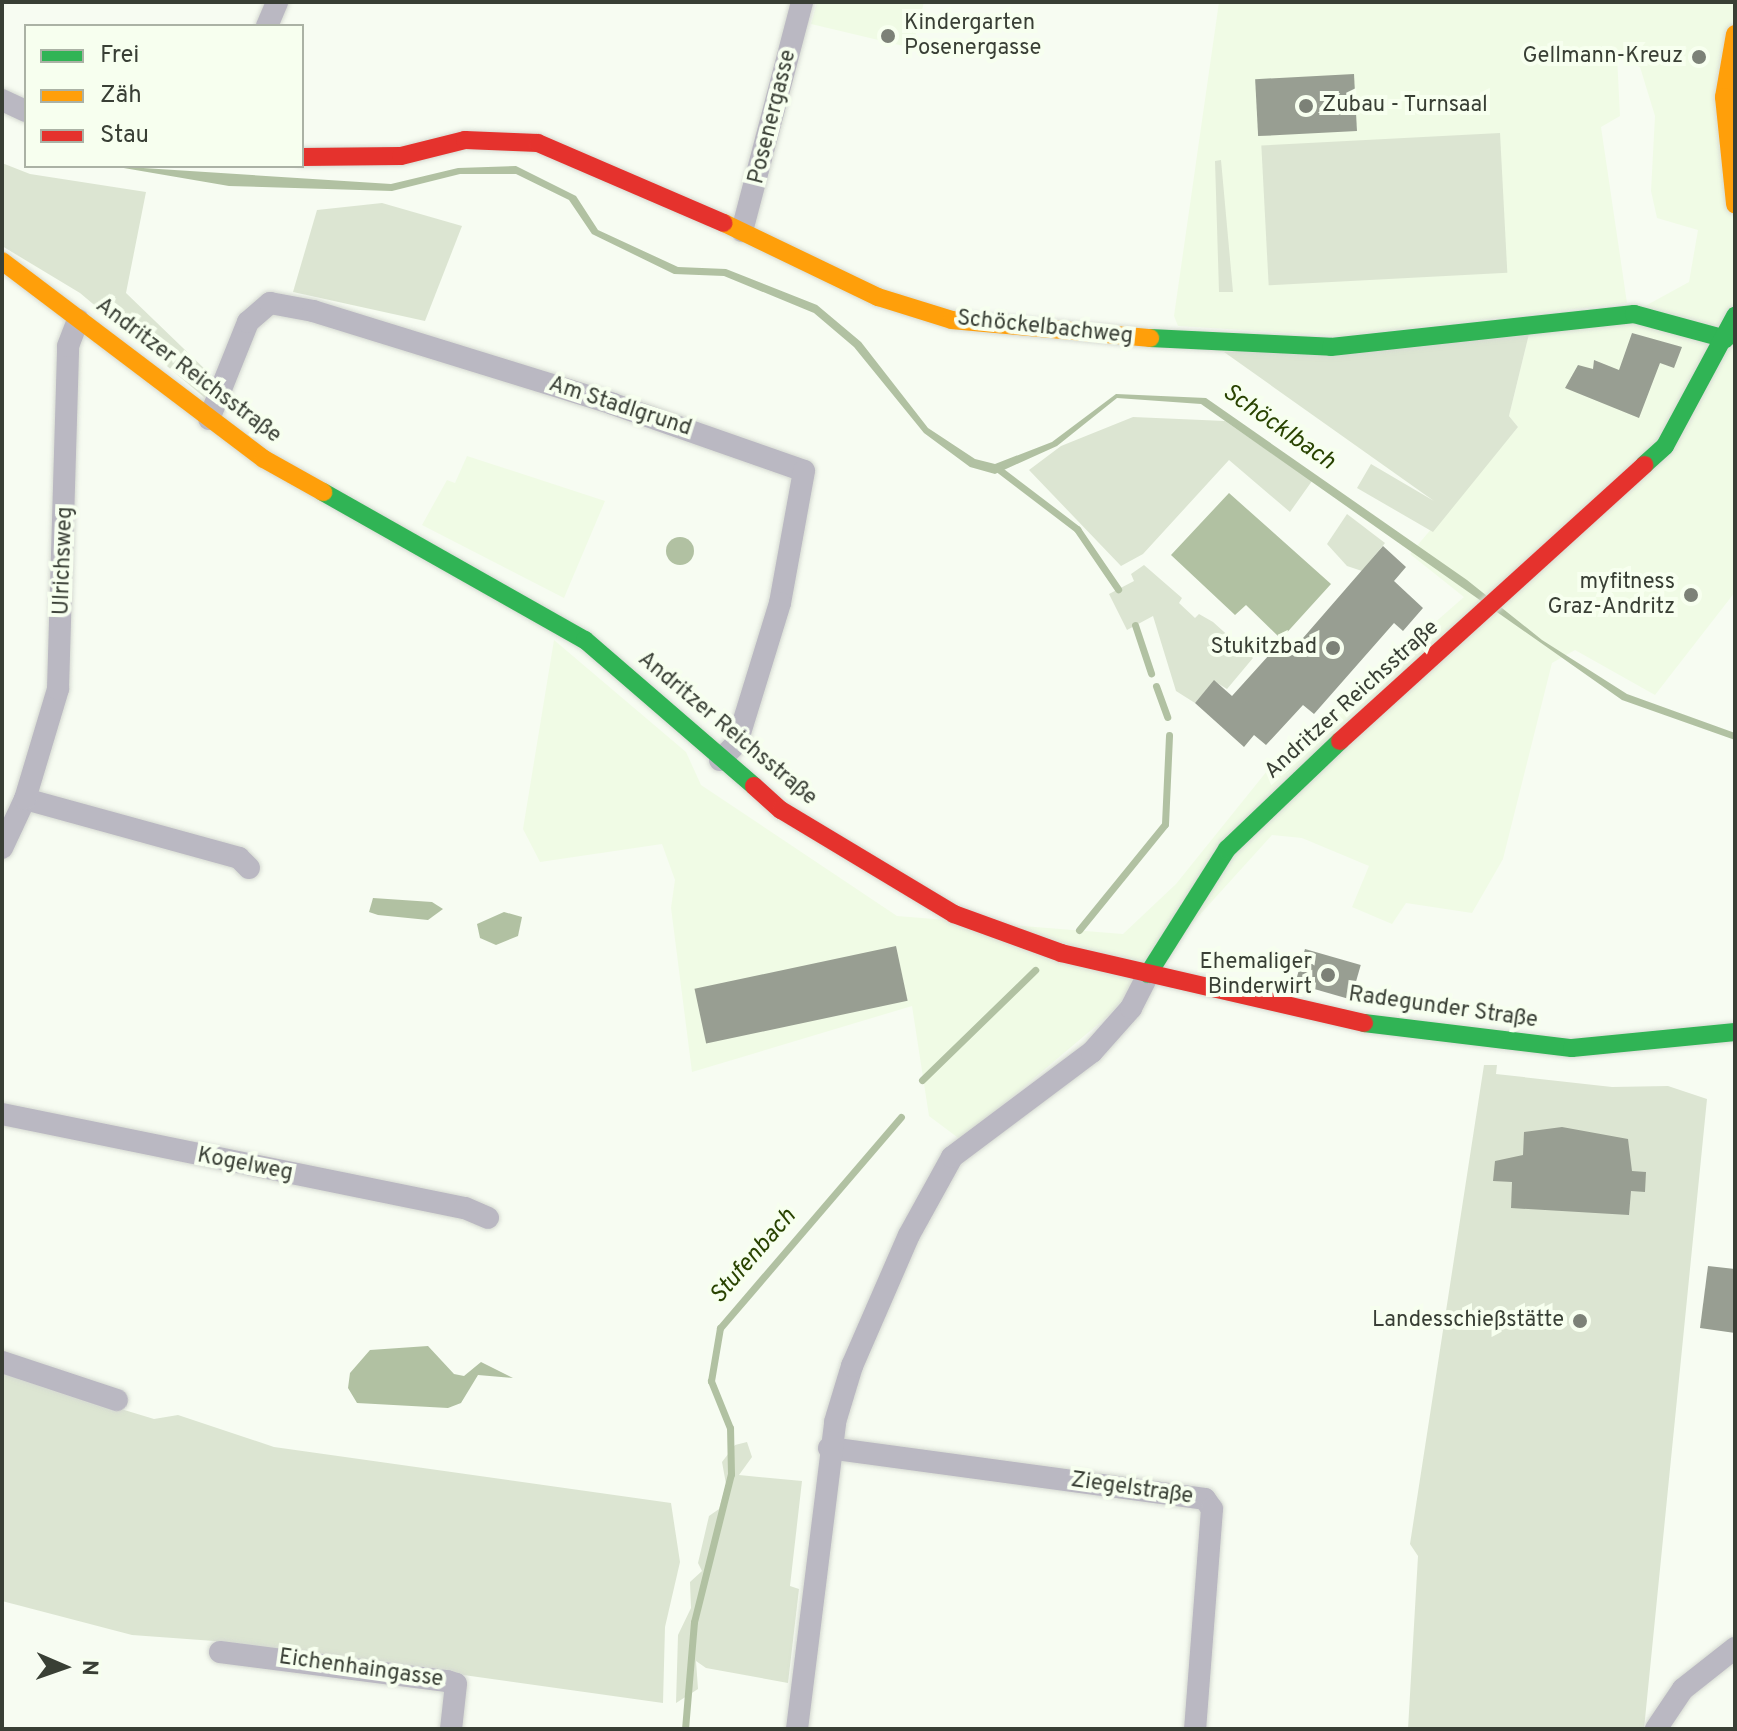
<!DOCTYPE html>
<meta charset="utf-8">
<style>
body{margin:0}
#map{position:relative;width:1737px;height:1731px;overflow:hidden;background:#f7fcf2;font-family:Overpass,sans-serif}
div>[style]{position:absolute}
.built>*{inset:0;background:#f0fbe5}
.green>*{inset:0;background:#dce5d2;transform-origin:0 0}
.water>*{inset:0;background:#b1c1a2}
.round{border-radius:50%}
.stream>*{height:7px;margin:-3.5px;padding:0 3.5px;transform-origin:3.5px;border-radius:3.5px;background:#b1c1a2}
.building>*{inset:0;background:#989e92;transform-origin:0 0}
.roads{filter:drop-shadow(0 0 2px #d5d9d1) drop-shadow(0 0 2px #d5d9d1)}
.street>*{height:22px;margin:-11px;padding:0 11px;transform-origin:11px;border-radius:11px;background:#bab8c2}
.fast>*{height:18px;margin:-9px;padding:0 9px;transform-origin:9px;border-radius:9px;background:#30b455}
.slow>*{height:18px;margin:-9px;padding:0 9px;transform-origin:9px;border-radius:9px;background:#ff9f0a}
.jam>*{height:18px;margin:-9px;padding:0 9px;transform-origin:9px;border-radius:9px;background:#e5322d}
.dots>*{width:22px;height:22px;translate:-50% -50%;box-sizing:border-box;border:4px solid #f7ffef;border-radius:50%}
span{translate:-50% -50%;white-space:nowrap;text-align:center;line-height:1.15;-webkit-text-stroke:8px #f7ffef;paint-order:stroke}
.poi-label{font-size:22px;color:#393f35}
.left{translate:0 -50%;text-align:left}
.right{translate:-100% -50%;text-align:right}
.street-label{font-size:22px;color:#393f35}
.water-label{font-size:24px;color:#294301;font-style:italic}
.frame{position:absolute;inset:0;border:4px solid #393f35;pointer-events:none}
.legend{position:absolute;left:24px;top:24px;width:280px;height:144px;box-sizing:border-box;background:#f7ffef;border:2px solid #abb2a5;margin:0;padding:10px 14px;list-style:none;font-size:24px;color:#393f35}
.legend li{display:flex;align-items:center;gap:16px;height:40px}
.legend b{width:40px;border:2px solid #abb2a5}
.north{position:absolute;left:24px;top:1627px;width:80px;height:80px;-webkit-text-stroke:6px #f7ffef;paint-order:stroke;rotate:92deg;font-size:22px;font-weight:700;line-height:32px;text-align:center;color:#393f35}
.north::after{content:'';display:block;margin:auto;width:28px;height:36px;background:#393f35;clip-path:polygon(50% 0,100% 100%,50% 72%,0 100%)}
</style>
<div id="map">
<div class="built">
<div style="clip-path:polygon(817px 2px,924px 2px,912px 48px,811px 24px)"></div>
<div style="clip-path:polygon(1219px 2px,1735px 2px,1735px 592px,1655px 695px,1575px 650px,1552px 663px,1503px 859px,1472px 913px,1406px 903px,1392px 924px,1352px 907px,1369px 866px,1302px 838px,1272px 835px,1109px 1015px,961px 1140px,929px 1116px,912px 1006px,692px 1072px,671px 908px,675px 880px,662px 844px,540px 862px,523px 829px,554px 640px,686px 752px,701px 785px,897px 916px,1123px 934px,1176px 884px,1271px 766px,1464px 597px,1410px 554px,1518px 427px,1509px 416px,1529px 334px,1636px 311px,1689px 282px,1698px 230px,1657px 218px,1651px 191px,1655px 116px,1640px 67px,1617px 56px,1620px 116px,1601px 127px,1627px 303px,1341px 336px,1178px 326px,1174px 316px)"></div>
<div style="clip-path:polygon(467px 456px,605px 501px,564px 598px,422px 525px,447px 480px,455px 483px)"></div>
</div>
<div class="green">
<div style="left:1500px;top:133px;width:140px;height:239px;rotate:87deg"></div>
<div style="clip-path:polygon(1221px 160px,1233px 292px,1219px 292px,1215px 161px)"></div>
<div style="clip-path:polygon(2px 163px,30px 174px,146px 192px,126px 293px,211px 375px,205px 398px,80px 293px,2px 246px)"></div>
<div style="clip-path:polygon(382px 203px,462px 226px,425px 321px,293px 292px,317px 210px)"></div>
<div style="clip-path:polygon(1529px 334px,1509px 416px,1518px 427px,1433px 532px,1357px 488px,1371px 464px,1434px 501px,1224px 352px)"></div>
<div style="clip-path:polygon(1133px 417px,1225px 421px,1312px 481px,1290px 512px,1229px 460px,1143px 554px,1121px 566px,1029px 470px,1061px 446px)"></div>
<div style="clip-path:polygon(1347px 514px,1385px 543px,1362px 571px,1347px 566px,1327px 544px)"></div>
<div style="clip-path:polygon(1144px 565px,1182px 598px,1179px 603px,1195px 618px,1199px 614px,1213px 622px,1253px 658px,1227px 689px,1214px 681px,1195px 703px,1176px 691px,1153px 616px,1127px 630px,1109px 594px,1134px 581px,1131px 574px)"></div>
<div style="clip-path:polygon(1484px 1065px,1497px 1065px,1496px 1074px,1612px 1087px,1668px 1086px,1707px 1099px,1644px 1729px,1408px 1729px,1418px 1556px,1410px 1544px)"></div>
<div style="clip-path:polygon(2px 1373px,154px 1419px,178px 1415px,274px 1447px,671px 1503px,680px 1562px,665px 1627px,663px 1703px,228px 1642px,132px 1635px,2px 1601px)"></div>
<div style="clip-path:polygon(747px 1442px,752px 1457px,739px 1475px,802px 1481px,790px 1586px,799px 1589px,788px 1683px,706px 1668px,696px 1661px,698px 1689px,676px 1703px,678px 1635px,691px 1608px,690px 1582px,702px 1571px,698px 1563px,709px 1516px,719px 1509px,726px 1484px,722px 1462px,735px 1445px)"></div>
</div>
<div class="water">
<div style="clip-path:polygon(112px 166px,391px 184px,458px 168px,516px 166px,576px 196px,598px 230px,678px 267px,726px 269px,817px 305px,861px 342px,928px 428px,975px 459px,995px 464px,1052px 442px,1116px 394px,1206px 398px,1467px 580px,1542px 640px,1627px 694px,1735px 733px,1735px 740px,1622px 700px,1201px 404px,1117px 398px,1057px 446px,995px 474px,970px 467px,924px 433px,854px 347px,814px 313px,724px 276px,674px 274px,592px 234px,569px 200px,516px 174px,460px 174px,392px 191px,229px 186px)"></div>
<div style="clip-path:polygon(1229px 493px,1331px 584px,1281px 639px,1246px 605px,1235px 615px,1171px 555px)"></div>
<div class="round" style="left:666px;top:537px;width:28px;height:28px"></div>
<div style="clip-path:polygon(373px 898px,432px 902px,443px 909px,428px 920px,378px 915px,369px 912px)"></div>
<div style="clip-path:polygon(504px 912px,522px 917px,518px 936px,496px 945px,480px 938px,477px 924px)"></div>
<div style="clip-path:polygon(428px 1346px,454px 1374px,464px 1376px,481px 1362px,513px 1378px,478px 1375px,461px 1403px,448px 1408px,357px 1403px,348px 1388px,350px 1373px,370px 1350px)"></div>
</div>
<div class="stream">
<div style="left:997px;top:468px;width:101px;rotate:37.3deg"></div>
<div style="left:1077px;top:529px;width:73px;rotate:55.7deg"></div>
<div style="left:1135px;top:625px;width:51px;rotate:71.6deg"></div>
<div style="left:1156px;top:686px;width:33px;rotate:70deg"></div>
<div style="left:1079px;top:930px;width:136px;rotate:-50.9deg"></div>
<div style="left:1165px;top:824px;width:89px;rotate:-87.4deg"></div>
<div style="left:922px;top:1080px;width:158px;rotate:-44.2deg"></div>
<div style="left:685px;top:1729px;width:107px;rotate:-85.2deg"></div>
<div style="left:694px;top:1622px;width:153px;rotate:-76deg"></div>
<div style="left:731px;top:1474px;width:46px;rotate:-91.2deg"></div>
<div style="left:730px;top:1428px;width:51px;rotate:-112deg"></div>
<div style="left:711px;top:1381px;width:54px;rotate:-80.4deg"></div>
<div style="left:720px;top:1328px;width:278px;rotate:-49.4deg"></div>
</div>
<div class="building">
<div style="left:1354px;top:74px;width:57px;height:99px;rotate:87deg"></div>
<div style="clip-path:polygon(1632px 333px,1682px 347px,1674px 368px,1660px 363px,1639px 418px,1565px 388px,1578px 365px,1593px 369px,1594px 360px,1619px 370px)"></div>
<div style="clip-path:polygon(1383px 546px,1406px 567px,1394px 581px,1423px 608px,1403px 631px,1394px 623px,1314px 714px,1303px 705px,1266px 745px,1254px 735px,1244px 747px,1195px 703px,1214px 680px,1232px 696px,1279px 644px,1290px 653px)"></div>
<div style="left:896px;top:946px;width:56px;height:206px;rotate:78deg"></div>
<div style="left:1305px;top:949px;width:58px;height:36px;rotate:16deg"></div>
<div style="clip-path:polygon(1562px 1127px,1628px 1139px,1632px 1171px,1646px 1172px,1645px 1192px,1631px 1191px,1629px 1215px,1511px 1208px,1512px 1182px,1493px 1181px,1495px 1161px,1523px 1155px,1524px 1132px)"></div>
<div style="clip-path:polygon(1708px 1266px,1735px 1269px,1735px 1333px,1700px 1328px)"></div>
</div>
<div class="roads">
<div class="street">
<div style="left:267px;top:26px;width:26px;rotate:-67deg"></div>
<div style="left:2px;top:100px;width:26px;rotate:25deg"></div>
<div style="left:742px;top:231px;width:237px;rotate:-75.3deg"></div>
<div style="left:209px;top:419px;width:105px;rotate:-68.1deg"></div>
<div style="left:248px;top:322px;width:29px;rotate:-41deg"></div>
<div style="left:270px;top:303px;width:44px;rotate:10.5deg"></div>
<div style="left:313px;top:311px;width:314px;rotate:17.2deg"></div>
<div style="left:613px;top:404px;width:202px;rotate:19.3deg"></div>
<div style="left:804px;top:471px;width:134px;rotate:100.3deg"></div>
<div style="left:780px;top:603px;width:146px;rotate:107.1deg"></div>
<div style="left:737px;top:743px;width:24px;rotate:135deg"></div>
<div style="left:25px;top:799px;width:222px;rotate:15.4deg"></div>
<div style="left:239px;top:858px;width:14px;rotate:45deg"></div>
<div style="left:2px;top:848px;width:54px;rotate:-64.9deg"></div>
<div style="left:25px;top:799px;width:115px;rotate:-73.3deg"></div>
<div style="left:58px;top:689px;width:343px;rotate:-88.3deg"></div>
<div style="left:68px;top:346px;width:28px;rotate:-69deg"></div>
<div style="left:2px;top:1114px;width:472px;rotate:11.5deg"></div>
<div style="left:465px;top:1208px;width:25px;rotate:23deg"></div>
<div style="left:2px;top:1362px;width:121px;rotate:18.3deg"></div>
<div style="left:829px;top:1448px;width:379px;rotate:7.7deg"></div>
<div style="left:1205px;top:1499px;width:12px;rotate:55deg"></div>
<div style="left:1212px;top:1509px;width:221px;rotate:94.4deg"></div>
<div style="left:220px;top:1652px;width:229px;rotate:7.3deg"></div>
<div style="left:447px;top:1681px;width:9px;rotate:18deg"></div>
<div style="left:456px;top:1684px;width:45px;rotate:96.3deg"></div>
<div style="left:797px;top:1729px;width:309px;rotate:-82.9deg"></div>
<div style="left:835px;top:1422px;width:59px;rotate:-73.1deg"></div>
<div style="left:852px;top:1366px;width:143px;rotate:-66.5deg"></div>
<div style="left:909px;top:1235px;width:89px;rotate:-61.1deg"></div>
<div style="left:952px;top:1157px;width:175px;rotate:-36.9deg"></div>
<div style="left:1092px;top:1052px;width:59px;rotate:-48.4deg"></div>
<div style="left:1131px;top:1008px;width:38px;rotate:-63deg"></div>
<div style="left:1656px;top:1729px;width:48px;rotate:-56deg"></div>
<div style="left:1683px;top:1689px;width:66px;rotate:-38.3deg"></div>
</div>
<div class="fast">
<div style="left:1150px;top:338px;width:181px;rotate:2.8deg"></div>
<div style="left:1331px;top:347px;width:305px;rotate:-6.2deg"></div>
<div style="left:1634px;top:314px;width:95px;rotate:15.2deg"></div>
<div style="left:1644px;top:465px;width:28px;rotate:-42deg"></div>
<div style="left:1665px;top:446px;width:148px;rotate:-61.7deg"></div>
<div style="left:323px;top:492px;width:301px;rotate:29.5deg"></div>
<div style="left:585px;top:640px;width:223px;rotate:40.8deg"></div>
<div style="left:1148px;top:974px;width:148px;rotate:-57.7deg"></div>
<div style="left:1227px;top:849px;width:156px;rotate:-43.7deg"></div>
<div style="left:1364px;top:1023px;width:209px;rotate:6.9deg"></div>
<div style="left:1572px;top:1048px;width:164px;rotate:-5.6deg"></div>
</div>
<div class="slow">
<div style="left:1735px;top:34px;width:64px;rotate:99.9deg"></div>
<div style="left:1724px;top:97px;width:108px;rotate:84.1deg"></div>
<div style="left:724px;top:223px;width:171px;rotate:25.7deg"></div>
<div style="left:878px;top:297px;width:77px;rotate:17.3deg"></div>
<div style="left:952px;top:320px;width:199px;rotate:5.2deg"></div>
<div style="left:2px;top:261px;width:328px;rotate:37.1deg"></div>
<div style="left:264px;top:459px;width:68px;rotate:29.2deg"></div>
</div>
<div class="jam">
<div style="left:302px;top:157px;width:99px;rotate:-0.6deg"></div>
<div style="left:401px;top:156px;width:66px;rotate:-14deg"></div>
<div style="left:465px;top:140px;width:73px;rotate:2.4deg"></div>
<div style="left:538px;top:143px;width:202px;rotate:23.3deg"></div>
<div style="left:1340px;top:741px;width:411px;rotate:-42.2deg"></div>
<div style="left:754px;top:786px;width:36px;rotate:42deg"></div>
<div style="left:781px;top:810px;width:202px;rotate:31deg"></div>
<div style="left:954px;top:914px;width:114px;rotate:20deg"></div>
<div style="left:1061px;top:953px;width:311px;rotate:13deg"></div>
</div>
</div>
<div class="dots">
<div style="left:888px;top:36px;background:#7c8177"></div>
<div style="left:1699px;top:57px;background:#7c8177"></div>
<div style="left:1306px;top:106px;background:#7c8177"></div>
<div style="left:1691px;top:595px;background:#7c8177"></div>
<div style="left:1333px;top:648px;background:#7c8177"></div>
<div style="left:1328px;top:975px;background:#7c8177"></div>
<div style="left:1580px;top:1321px;background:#7c8177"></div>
</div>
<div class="poi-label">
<span class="left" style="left:904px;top:36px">Kindergarten<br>Posenergasse</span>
<span class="right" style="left:1683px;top:57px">Gellmann-Kreuz</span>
<span class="left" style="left:1322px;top:106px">Zubau - Turnsaal</span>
<span class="right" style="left:1675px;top:595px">myfitness<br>Graz-Andritz</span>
<span class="right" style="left:1317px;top:648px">Stukitzbad</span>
<span class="right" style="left:1312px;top:975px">Ehemaliger<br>Binderwirt</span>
<span class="right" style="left:1564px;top:1321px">Landesschießstätte</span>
</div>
<div class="street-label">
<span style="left:773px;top:117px;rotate:-76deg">Posenergasse</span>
<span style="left:1045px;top:328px;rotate:6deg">Schöckelbachweg</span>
<span style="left:188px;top:371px;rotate:37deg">Andritzer Reichsstraße</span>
<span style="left:620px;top:407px;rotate:18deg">Am Stadlgrund</span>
<span style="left:64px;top:561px;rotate:-88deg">Ulrichsweg</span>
<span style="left:1352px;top:700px;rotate:-42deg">Andritzer Reichsstraße</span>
<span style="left:727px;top:729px;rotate:40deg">Andritzer Reichsstraße</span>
<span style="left:1443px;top:1008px;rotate:8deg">Radegunder Straße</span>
<span style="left:245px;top:1165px;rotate:11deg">Kogelweg</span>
<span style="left:1132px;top:1489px;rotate:8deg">Ziegelstraße</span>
<span style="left:361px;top:1669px;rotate:8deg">Eichenhaingasse</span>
</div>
<div class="water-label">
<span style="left:1278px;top:428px;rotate:35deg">Schöcklbach</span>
<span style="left:754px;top:1257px;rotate:-49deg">Stufenbach</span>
</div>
<div class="frame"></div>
<ul class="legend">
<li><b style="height:10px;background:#30b455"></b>Frei</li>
<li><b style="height:10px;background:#ff9f0a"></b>Zäh</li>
<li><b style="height:10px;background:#e5322d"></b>Stau</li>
</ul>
<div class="north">N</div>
</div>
